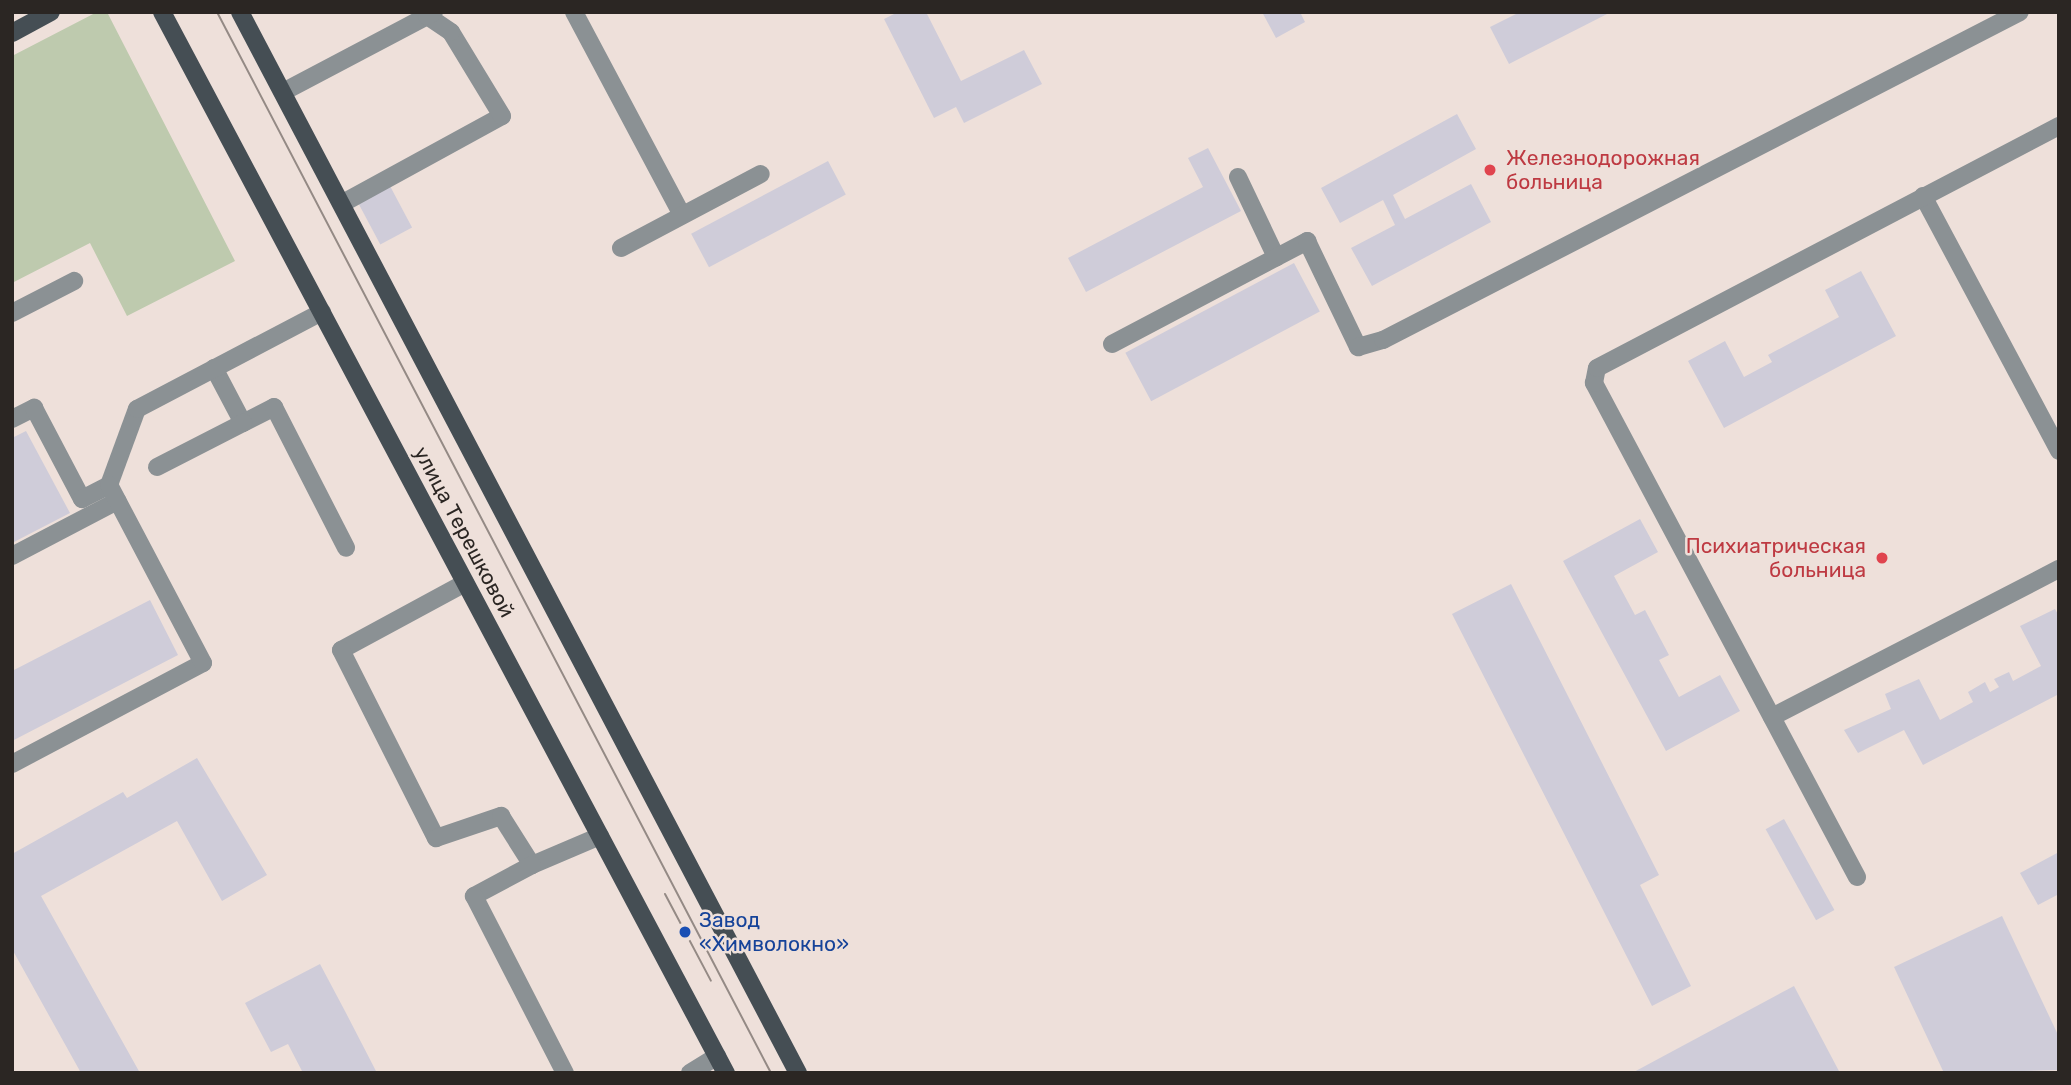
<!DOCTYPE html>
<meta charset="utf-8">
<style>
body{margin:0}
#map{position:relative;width:2071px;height:1085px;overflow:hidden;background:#eee0da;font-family:Rubik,sans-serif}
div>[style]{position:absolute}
.green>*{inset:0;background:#becaae}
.building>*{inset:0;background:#cfccd9;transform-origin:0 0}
.minor>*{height:18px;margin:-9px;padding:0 9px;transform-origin:9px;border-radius:9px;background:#8b9194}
.major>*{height:18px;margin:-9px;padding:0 9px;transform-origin:9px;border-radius:9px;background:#454e54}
.tram>*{height:2px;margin:-1px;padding:0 1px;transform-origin:1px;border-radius:1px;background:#948a85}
.dots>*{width:19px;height:19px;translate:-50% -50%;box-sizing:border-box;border:4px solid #eee0da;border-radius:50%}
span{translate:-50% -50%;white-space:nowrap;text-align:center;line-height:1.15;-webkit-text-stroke:5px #eee0da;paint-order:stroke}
.health-label{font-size:21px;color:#be3a42}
.left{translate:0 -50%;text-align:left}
.right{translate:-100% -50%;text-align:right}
.street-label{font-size:21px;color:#2b2623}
.transit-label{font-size:21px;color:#164399}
.frame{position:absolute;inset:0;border:14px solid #2b2623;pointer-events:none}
</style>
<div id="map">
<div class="green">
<div style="clip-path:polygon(97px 12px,107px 12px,235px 261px,127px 316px,90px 243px,12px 283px,12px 56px)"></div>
</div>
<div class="building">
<div style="clip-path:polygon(898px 12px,926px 12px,961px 81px,1024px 50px,1042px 84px,964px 123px,956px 107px,934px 118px,884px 19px)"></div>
<div style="clip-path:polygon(1262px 12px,1300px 12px,1305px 22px,1276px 38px)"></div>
<div style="clip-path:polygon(1520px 12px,1611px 12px,1509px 64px,1490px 27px)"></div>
<div style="clip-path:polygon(1457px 114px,1476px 149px,1393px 195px,1405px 219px,1471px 184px,1491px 222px,1372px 286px,1351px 248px,1395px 225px,1383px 200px,1340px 223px,1321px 188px)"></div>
<div style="clip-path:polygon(1208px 148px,1241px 211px,1086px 292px,1068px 258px,1203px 187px,1188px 158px)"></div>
<div style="left:828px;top:161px;width:38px;height:155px;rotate:62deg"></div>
<div style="left:390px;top:186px;width:47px;height:36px;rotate:62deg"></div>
<div style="left:1294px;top:263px;width:55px;height:191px;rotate:62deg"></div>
<div style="clip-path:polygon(1861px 271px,1896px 336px,1724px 428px,1688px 361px,1725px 341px,1744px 377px,1772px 362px,1768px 355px,1839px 317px,1825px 290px)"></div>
<div style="clip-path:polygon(26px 431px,70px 513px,12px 543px,12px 438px)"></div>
<div style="clip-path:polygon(1640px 519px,1658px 552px,1614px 576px,1635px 615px,1645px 610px,1669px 655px,1659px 660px,1679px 697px,1720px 675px,1740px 711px,1666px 751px,1563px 561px)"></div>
<div style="clip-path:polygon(1511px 584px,1659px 875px,1640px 885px,1691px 986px,1652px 1006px,1452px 614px)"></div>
<div style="clip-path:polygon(150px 600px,178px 655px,12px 741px,12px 667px,14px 670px)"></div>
<div style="clip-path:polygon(2055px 609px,2059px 616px,2059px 694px,1923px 765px,1904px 730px,1858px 753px,1844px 730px,1891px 709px,1885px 694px,1919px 679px,1940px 720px,1973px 702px,1968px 692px,1985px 682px,1990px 692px,1999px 687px,1994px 679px,2009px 672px,2013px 681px,2041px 666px,2020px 626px)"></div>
<div style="clip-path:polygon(197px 758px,267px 875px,222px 901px,177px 821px,41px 896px,140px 1073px,81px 1073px,12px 949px,12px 854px,123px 792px,127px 798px)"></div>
<div style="left:1784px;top:819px;width:104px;height:21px;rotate:61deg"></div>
<div style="clip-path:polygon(2059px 852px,2059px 894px,2038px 905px,2020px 873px)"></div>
<div style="clip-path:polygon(2002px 916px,2059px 1037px,2059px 1070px,1944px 1073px,1894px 967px)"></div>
<div style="clip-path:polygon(320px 964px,346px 1013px,377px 1073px,303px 1073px,288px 1044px,271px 1052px,245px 1003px)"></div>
<div style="clip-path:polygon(1794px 986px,1840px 1073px,1632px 1073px)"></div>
</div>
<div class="minor">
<div style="left:574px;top:12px;width:230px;rotate:62deg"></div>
<div style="left:283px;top:92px;width:163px;rotate:-27.8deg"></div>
<div style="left:427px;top:16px;width:4px;rotate:-117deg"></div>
<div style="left:1238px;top:177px;width:89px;rotate:64.6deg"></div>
<div style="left:1923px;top:196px;width:289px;rotate:61.9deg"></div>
<div style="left:343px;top:203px;width:181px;rotate:-28.7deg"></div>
<div style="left:502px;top:116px;width:98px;rotate:-121.3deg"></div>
<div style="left:451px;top:32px;width:29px;rotate:-146deg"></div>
<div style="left:427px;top:16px;width:8px;rotate:-30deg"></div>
<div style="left:621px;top:248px;width:158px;rotate:-27.9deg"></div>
<div style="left:12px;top:313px;width:70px;rotate:-27.3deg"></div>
<div style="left:1112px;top:344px;width:221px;rotate:-27.8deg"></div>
<div style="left:1307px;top:241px;width:118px;rotate:64.3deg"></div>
<div style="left:1358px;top:347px;width:26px;rotate:-16deg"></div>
<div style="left:1383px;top:340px;width:716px;rotate:-27.24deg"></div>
<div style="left:214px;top:368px;width:62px;rotate:62.2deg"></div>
<div style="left:243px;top:423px;width:35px;rotate:-27deg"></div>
<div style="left:274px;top:407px;width:158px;rotate:62.9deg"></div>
<div style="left:12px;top:419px;width:25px;rotate:-27deg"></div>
<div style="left:34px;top:408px;width:103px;rotate:62.2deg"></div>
<div style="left:82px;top:499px;width:30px;rotate:-27deg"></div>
<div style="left:109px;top:485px;width:81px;rotate:-69.8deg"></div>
<div style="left:137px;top:409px;width:209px;rotate:-27.7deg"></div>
<div style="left:157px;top:467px;width:97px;rotate:-27.1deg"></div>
<div style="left:12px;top:556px;width:119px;rotate:-27.6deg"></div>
<div style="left:465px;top:583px;width:141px;rotate:151.6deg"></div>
<div style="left:341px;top:650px;width:211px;rotate:63.2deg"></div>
<div style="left:436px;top:838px;width:69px;rotate:-18.7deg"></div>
<div style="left:501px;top:816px;width:58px;rotate:57.7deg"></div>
<div style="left:532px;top:865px;width:74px;rotate:-23.1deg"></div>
<div style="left:1772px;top:717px;width:323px;rotate:-27.3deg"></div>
<div style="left:12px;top:764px;width:216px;rotate:-27.9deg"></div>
<div style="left:203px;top:663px;width:201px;rotate:-117.8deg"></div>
<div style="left:532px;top:865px;width:66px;rotate:151.9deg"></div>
<div style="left:474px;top:896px;width:199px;rotate:62.8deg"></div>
<div style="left:1857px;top:877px;width:560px;rotate:-118.03deg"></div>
<div style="left:1594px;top:383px;width:15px;rotate:-79deg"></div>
<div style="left:1597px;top:368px;width:522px;rotate:-27.65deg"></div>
<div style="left:690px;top:1073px;width:32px;rotate:-32deg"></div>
</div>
<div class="major">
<div style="left:162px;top:12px;width:1202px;rotate:62.01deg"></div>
<div style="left:240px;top:12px;width:1199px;rotate:62.26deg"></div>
<div style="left:12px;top:33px;width:44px;rotate:-28.3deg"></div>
</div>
<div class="tram">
<div style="left:217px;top:12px;width:1197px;rotate:62.43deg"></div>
<div style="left:665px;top:894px;width:98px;rotate:62.1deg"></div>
</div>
<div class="dots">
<div style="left:1490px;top:170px;background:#e0444e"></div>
<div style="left:1882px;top:558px;background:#e0444e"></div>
<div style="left:685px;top:932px;background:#1a4fb4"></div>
</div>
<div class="health-label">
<span class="left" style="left:1506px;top:170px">Железнодорожная<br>больница</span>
<span class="right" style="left:1866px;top:558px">Психиатрическая<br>больница</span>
</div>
<div class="street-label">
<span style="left:464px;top:532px;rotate:62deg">улица Терешковой</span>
</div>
<div class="transit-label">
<span class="left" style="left:699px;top:932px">Завод<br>«Химволокно»</span>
</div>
<div class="frame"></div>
</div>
